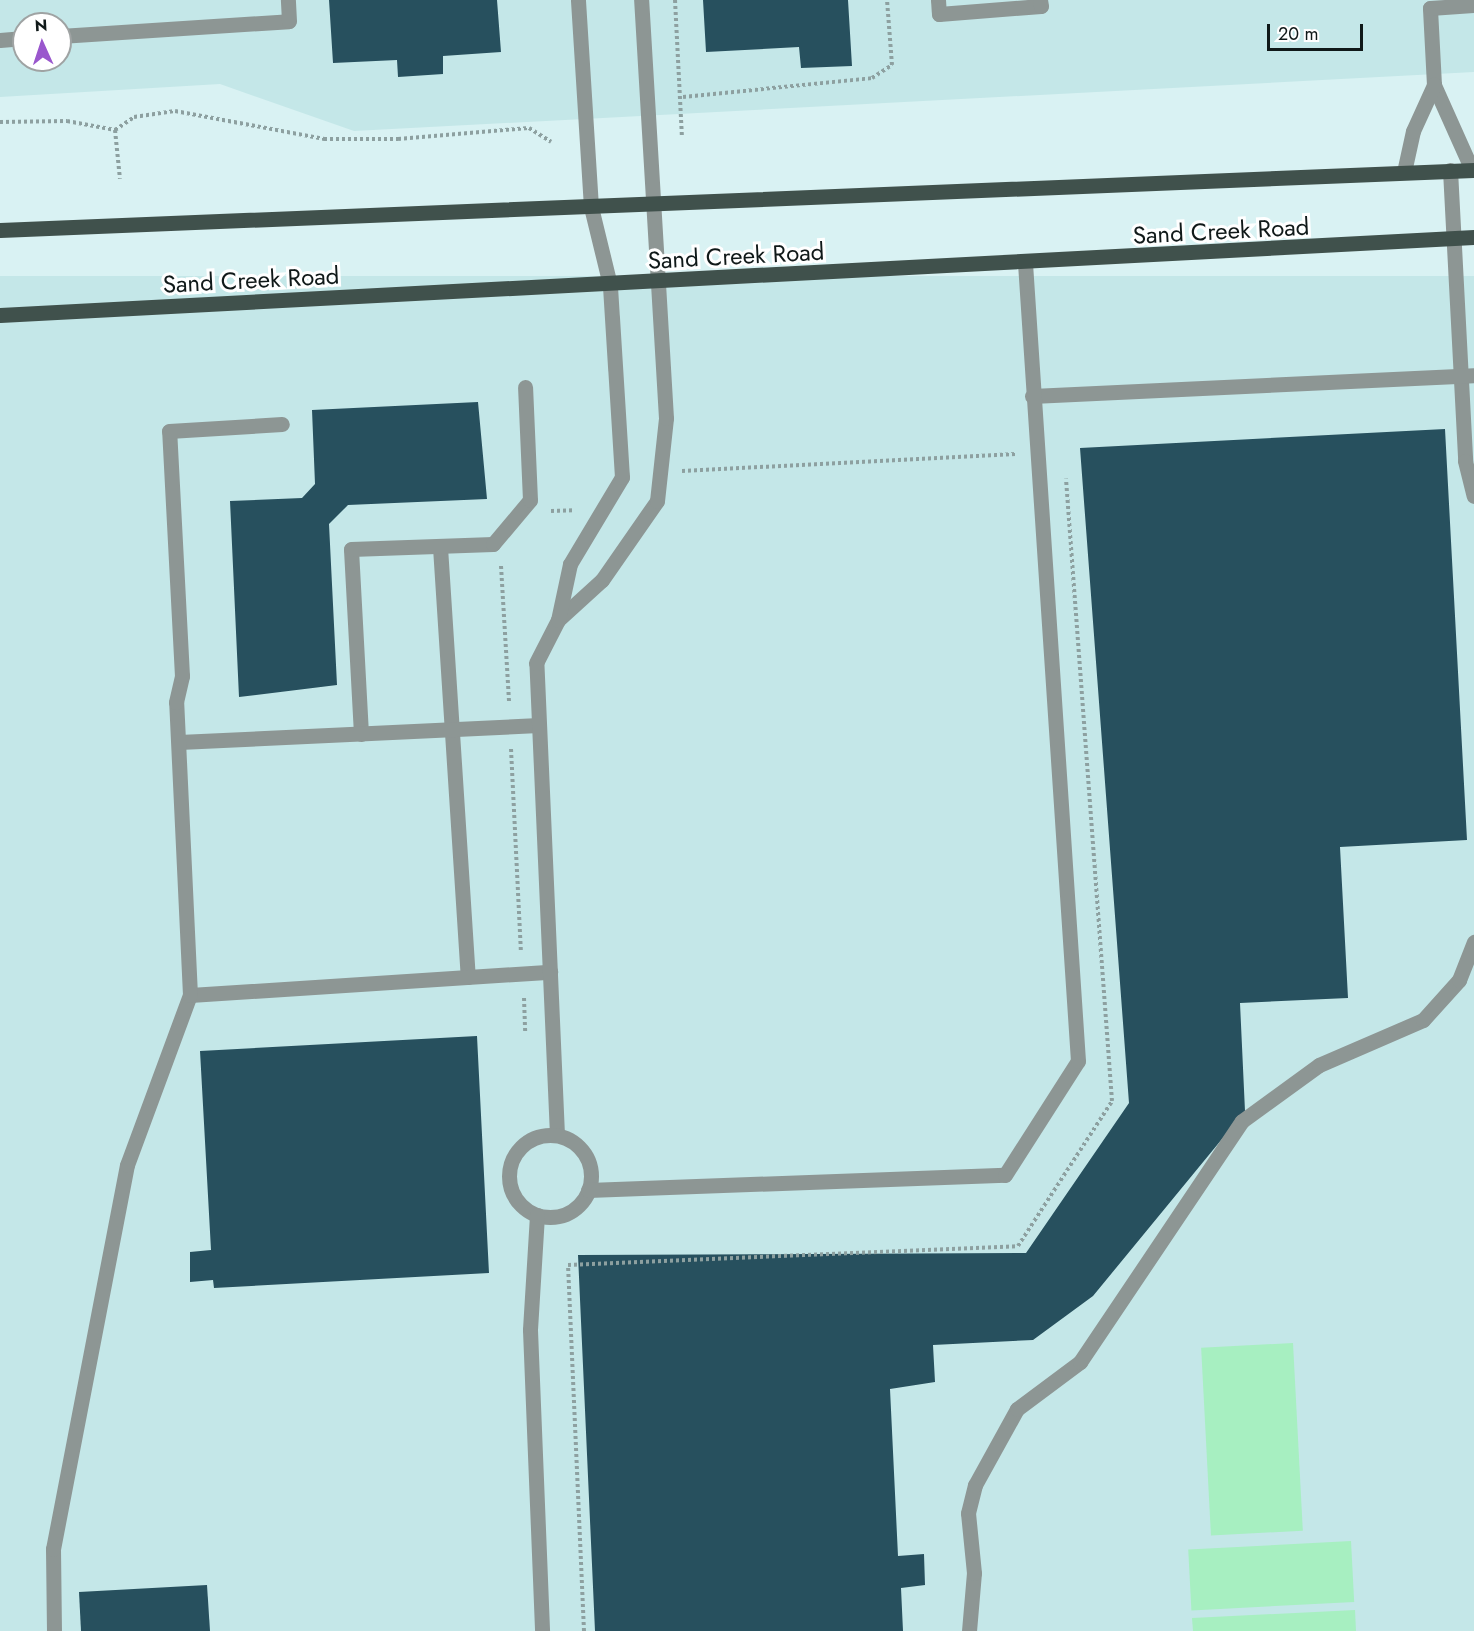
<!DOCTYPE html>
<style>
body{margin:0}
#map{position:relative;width:1474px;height:1631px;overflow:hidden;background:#d9f2f3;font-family:Jost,sans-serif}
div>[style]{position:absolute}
.built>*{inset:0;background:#c4e7e8;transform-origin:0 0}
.green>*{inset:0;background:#a7efc1;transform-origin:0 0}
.building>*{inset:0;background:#27505e}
.path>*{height:4px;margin-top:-2px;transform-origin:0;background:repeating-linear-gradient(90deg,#8da0a0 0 3px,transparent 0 6px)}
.minor>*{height:15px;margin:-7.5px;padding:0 7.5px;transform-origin:7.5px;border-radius:7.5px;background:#8d9694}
.minor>.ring{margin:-7.5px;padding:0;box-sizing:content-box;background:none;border:15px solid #8d9694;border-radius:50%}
.major>*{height:15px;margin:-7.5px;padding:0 7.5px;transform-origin:7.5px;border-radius:7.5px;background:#40514c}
span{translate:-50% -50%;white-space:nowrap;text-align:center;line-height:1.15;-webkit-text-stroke:6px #fff;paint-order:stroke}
.street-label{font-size:24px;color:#101919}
.north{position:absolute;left:12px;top:12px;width:60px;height:60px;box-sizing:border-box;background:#fff;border:2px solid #9fa3a3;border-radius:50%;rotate:357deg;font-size:16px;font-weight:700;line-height:24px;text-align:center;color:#101919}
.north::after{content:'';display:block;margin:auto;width:21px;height:27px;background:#9a57cd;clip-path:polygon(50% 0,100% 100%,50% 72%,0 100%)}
.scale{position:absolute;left:1267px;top:24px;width:96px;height:27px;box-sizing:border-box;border:3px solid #101919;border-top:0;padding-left:8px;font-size:18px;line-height:21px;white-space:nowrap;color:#101919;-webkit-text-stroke:4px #fff;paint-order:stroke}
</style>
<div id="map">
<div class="built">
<div style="clip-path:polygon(evenodd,0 0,1474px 0,1474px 72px,354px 131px,220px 84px,0 97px,0 0,24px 24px,60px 24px,60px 60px,24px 60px,24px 24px)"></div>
<div style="left:1474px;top:276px;width:1355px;height:1477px;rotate:90deg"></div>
</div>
<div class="green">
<div style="left:1293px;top:1343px;width:188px;height:92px;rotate:87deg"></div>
<div style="left:1351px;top:1541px;width:61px;height:163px;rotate:87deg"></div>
<div style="clip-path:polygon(1355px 1610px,1356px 1631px,1193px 1631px,1192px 1618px)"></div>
</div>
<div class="building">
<div style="clip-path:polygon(329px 0,497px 0,501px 52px,443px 56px,443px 74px,398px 77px,397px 60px,333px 63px)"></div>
<div style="clip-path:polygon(703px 0,848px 0,852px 66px,801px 68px,799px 47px,706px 52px)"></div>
<div style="clip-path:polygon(478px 402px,487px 499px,348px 505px,329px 524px,337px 685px,239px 697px,230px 501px,302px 498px,315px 484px,312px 410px)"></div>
<div style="clip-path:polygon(1445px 429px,1467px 840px,1340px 847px,1348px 998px,1240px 1003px,1245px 1111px,1093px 1296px,1033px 1340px,933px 1345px,935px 1382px,890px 1389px,898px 1556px,924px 1554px,925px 1585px,901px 1588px,903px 1631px,595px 1631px,578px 1255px,1026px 1253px,1129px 1103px,1080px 448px)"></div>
<div style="clip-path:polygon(477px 1036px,489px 1273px,214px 1288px,213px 1280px,190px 1282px,190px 1252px,211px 1250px,200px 1051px)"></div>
<div style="clip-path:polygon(207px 1585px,210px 1631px,81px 1631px,79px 1592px)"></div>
</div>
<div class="path">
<div style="left:675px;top:0;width:136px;rotate:87.1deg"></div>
<div style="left:683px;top:97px;width:190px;rotate:-5.7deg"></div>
<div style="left:872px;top:78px;width:24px;rotate:-33deg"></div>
<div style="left:892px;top:65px;width:65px;rotate:-94.4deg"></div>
<div style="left:0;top:122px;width:67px;rotate:-0.9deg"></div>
<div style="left:67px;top:121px;width:49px;rotate:10.6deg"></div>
<div style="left:115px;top:130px;width:23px;rotate:-34deg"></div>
<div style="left:134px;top:117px;width:41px;rotate:-8.3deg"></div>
<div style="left:175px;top:111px;width:152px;rotate:10.6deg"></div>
<div style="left:324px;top:139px;width:74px"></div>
<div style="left:398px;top:139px;width:131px;rotate:-4.8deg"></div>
<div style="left:529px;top:128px;width:26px;rotate:32deg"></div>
<div style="left:115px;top:130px;width:49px;rotate:84.2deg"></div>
<div style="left:682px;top:471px;width:334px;rotate:-2.9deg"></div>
<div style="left:551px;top:511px;width:23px;rotate:-2deg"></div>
<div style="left:501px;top:566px;width:136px;rotate:86.6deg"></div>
<div style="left:511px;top:749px;width:202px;rotate:87.2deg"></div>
<div style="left:524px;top:998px;width:35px;rotate:88deg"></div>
<div style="left:584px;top:1631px;width:366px;rotate:-92.5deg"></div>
<div style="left:568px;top:1265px;width:450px;rotate:-2.4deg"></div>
<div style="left:1018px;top:1246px;width:173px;rotate:-57deg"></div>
<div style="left:1112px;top:1101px;width:624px;rotate:-94.23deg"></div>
</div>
<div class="minor">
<div style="left:938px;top:0;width:14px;rotate:86deg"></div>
<div style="left:939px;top:14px;width:102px;rotate:-4.5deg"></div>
<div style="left:1041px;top:6px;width:6px;rotate:-99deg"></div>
<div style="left:60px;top:36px;width:229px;rotate:-3.7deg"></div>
<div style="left:289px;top:21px;width:21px;rotate:-93deg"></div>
<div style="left:0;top:40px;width:24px;rotate:-5deg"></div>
<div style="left:1450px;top:170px;width:291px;rotate:87deg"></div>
<div style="left:1465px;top:461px;width:36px;rotate:76deg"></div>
<div style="left:1472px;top:170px;width:93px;rotate:-114.1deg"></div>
<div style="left:1434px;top:85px;width:77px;rotate:-93deg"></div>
<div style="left:1430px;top:8px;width:44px;rotate:-3.9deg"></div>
<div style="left:1404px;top:172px;width:42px;rotate:-77.6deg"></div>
<div style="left:1413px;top:131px;width:51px;rotate:-65.5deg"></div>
<div style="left:1032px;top:396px;width:442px;rotate:-2.7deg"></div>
<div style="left:440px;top:547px;width:431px;rotate:86.3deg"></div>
<div style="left:558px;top:620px;width:59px;rotate:-42.3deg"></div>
<div style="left:602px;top:580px;width:96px;rotate:-55.2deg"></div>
<div style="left:657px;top:501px;width:83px;rotate:-83.8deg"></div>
<div style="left:666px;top:418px;width:419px;rotate:-93.4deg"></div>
<div style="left:361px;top:734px;width:185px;rotate:-93.1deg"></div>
<div style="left:351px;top:549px;width:142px;rotate:-2deg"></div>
<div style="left:493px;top:544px;width:57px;rotate:-49.9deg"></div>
<div style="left:530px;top:500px;width:113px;rotate:-92.5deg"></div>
<div style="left:179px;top:742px;width:360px;rotate:-2.7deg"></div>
<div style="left:190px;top:995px;width:361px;rotate:-3.7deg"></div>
<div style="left:557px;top:1135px;width:472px;rotate:-92.5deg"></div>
<div style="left:536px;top:663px;width:48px;rotate:-62.9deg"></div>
<div style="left:558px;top:620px;width:57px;rotate:-77.9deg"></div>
<div style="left:570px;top:564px;width:101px;rotate:-59.1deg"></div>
<div style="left:622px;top:477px;width:192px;rotate:-93.6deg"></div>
<div style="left:610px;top:285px;width:80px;rotate:-103.7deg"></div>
<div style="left:591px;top:207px;width:207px;rotate:-93.6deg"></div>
<div class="ring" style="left:509px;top:1135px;width:67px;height:67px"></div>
<div style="left:588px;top:1190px;width:417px;rotate:-2.1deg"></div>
<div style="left:1005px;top:1175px;width:135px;rotate:-57.4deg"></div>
<div style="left:1078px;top:1061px;width:799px;rotate:-93.8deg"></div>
<div style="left:537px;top:1215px;width:115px;rotate:93.5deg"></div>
<div style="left:530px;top:1330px;width:301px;rotate:87.7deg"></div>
<div style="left:54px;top:1631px;width:82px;rotate:-90.7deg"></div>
<div style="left:53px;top:1549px;width:391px;rotate:-79.1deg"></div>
<div style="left:127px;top:1165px;width:181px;rotate:-69.7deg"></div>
<div style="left:190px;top:995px;width:293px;rotate:-92.7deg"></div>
<div style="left:176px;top:702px;width:27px;rotate:-77deg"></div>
<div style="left:182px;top:676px;width:245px;rotate:-93deg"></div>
<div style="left:169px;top:431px;width:113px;rotate:-3.5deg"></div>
<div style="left:969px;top:1631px;width:58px;rotate:-85.1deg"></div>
<div style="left:974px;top:1573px;width:60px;rotate:-95.7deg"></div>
<div style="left:968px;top:1513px;width:29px;rotate:-76deg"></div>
<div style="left:975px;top:1485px;width:87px;rotate:-61.1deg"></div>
<div style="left:1017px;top:1409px;width:79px;rotate:-36.7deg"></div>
<div style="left:1080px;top:1362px;width:290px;rotate:-56.1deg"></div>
<div style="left:1242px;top:1121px;width:95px;rotate:-36deg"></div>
<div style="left:1319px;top:1065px;width:113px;rotate:-23.4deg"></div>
<div style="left:1423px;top:1020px;width:54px;rotate:-48deg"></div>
<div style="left:1459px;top:980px;width:41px;rotate:-68.5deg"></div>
</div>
<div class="major">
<div style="left:0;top:230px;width:1475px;rotate:-2.33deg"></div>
<div style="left:0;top:315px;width:1476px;rotate:-3.03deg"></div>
</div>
<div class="street-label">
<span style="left:1221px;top:231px;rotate:-3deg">Sand Creek Road</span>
<span style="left:736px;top:256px;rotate:-3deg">Sand Creek Road</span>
<span style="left:251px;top:280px;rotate:-3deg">Sand Creek Road</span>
</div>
<div class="north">N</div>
<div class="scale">20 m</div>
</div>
